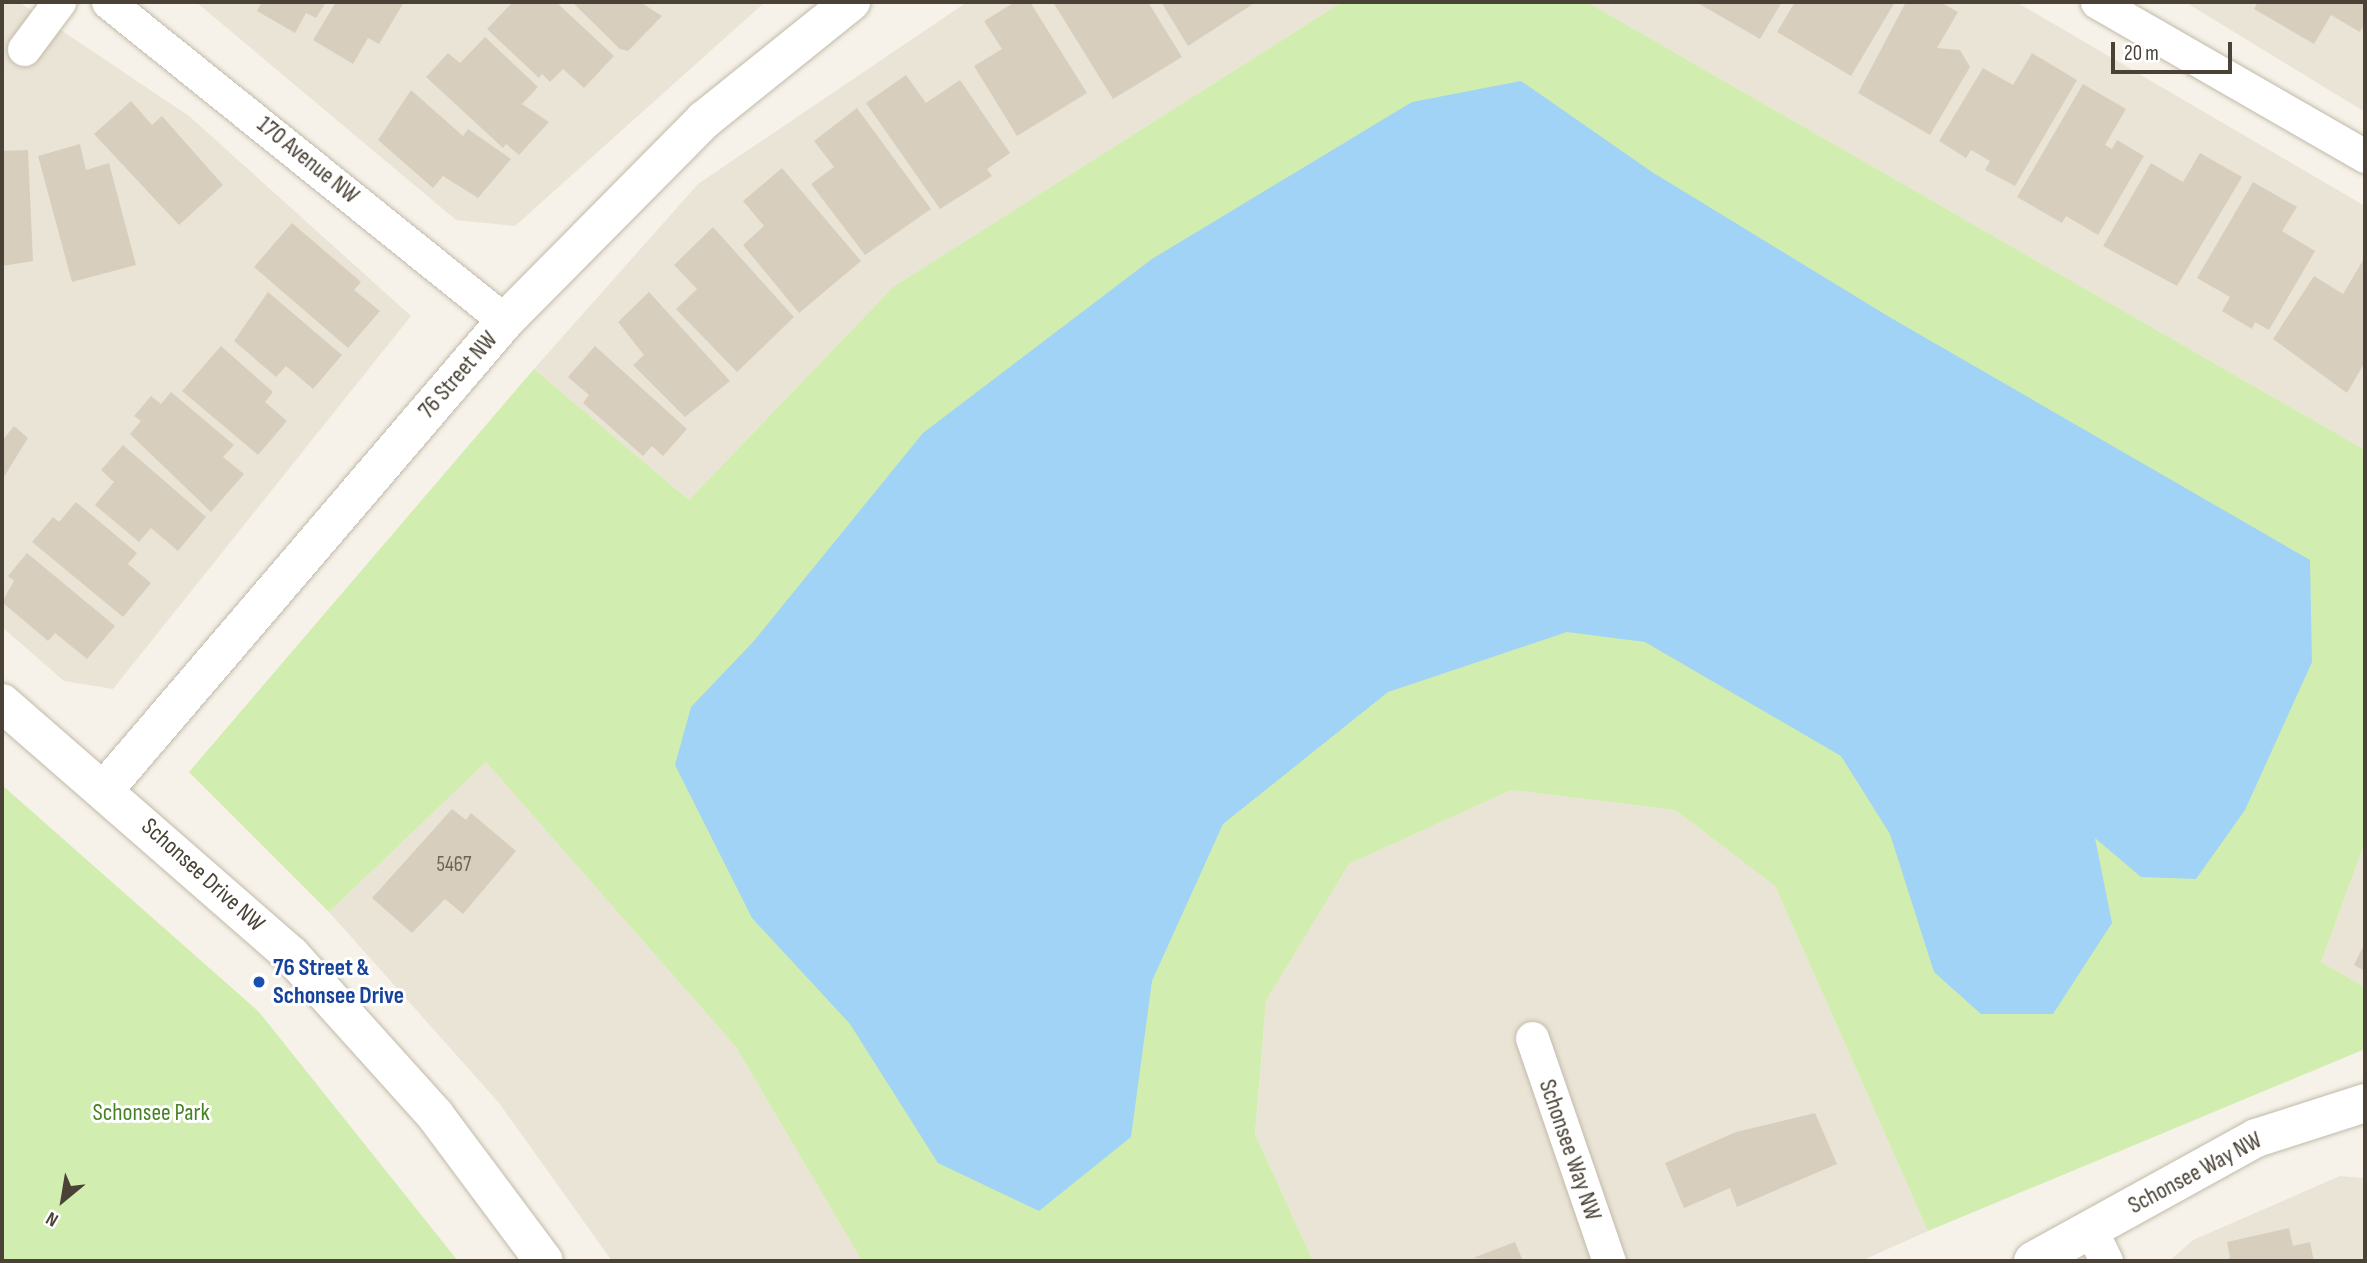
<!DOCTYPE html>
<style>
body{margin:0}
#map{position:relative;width:2367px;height:1263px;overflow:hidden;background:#f6f2e9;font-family:"Sofia Sans Condensed",sans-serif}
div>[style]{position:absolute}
.residential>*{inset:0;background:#eae4d6}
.green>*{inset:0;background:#d1edaf}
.water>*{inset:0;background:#a1d3f6}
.building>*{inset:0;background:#d8cebd}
.roads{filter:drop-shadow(0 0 2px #c2baaa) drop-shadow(0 0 2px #c2baaa)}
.minor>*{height:33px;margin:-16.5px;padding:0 16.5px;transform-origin:16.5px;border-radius:16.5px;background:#fff}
.tertiary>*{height:38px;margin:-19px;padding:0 19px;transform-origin:19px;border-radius:19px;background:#fff}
.dots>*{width:19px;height:19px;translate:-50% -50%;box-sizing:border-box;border:4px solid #fff;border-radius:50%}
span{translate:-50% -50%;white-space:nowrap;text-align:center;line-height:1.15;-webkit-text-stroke:6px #fff;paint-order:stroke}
.number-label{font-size:21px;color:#6e6558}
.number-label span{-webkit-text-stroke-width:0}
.street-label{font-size:24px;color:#4a4236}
.transit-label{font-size:24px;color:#164399;font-weight:700}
.left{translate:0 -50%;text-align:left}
.park-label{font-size:24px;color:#478224}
.frame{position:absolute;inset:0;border:4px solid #4a4236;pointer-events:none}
.north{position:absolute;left:28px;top:1165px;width:70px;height:70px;-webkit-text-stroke:5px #fff;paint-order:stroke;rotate:210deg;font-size:19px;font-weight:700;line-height:28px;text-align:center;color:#4a4236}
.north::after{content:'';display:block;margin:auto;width:24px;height:32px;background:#4a4236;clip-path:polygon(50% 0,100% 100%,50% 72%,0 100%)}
.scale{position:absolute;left:2111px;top:42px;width:121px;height:32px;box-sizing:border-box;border:4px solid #4a4236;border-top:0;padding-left:9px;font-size:21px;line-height:24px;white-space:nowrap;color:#4a4236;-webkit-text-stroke:5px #fff;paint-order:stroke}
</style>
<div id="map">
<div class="residential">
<div style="clip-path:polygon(2px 2px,19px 2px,189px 116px,411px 316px,113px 689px,64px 681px,2px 627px)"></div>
<div style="clip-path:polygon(196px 2px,765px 2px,515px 226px,456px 220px)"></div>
<div style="clip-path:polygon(967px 2px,1342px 2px,893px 287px,689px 500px,534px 369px,698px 184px)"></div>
<div style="clip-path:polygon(1587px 2px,2016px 2px,2365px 206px,2365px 450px)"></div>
<div style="clip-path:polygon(2185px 2px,2365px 2px,2365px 112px)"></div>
<div style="clip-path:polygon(486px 762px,736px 1047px,862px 1261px,612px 1261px,499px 1103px,329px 912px)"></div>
<div style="clip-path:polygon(1511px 790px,1675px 810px,1775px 886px,1928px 1231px,1861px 1261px,1313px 1261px,1255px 1134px,1266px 1001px,1349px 864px)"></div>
<div style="clip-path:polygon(2365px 842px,2365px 987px,2321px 962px)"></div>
<div style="clip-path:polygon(2340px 1176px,2365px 1178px,2365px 1261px,2169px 1261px,2193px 1240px)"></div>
</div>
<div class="green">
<div style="clip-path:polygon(1342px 2px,1587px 2px,2365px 450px,2365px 842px,2321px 962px,2365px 987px,2365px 1049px,1928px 1231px,1775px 886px,1675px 810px,1511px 790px,1349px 864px,1266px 1001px,1255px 1134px,1313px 1261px,862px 1261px,736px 1047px,486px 762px,329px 912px,189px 772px,534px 369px,689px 500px,893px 287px)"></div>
<div style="clip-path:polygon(2px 785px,259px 1012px,458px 1261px,2px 1261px)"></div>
</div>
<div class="water">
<div style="clip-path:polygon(1521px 81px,1652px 172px,1891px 318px,2310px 560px,2312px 662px,2245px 810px,2196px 879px,2141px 877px,2095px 838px,2112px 923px,2053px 1014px,1981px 1014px,1934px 972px,1890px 834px,1841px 756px,1645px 642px,1567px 632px,1388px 692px,1223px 824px,1152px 981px,1131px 1137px,1039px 1211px,938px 1163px,850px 1024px,752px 918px,675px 765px,691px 707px,753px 642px,923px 433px,1152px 259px,1412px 102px)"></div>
</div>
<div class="building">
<div style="clip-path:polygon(262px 2px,326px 2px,316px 18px,306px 13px,295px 33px,257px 11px)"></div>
<div style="clip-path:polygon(336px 2px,404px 2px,379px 44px,368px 38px,353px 64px,313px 40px)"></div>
<div style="clip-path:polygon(513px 2px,556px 2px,614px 56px,584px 88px,563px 69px,550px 82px,542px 74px,539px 78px,487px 29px)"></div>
<div style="clip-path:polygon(572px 2px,640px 2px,662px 16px,628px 51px,620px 49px)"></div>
<div style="clip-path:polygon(1015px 2px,1030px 2px,1087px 93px,1017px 136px,974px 66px,1002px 49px,984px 21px)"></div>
<div style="clip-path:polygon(1053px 2px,1148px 2px,1182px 57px,1113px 99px)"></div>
<div style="clip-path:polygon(1161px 2px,1256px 2px,1188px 46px)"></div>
<div style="clip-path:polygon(1696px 2px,1782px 2px,1760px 39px)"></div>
<div style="clip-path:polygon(1795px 2px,1895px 2px,1851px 76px,1777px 32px)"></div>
<div style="clip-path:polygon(1906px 2px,1940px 2px,1958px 12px,1937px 48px,1960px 50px,1970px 67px,1930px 135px,1858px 93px)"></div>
<div style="clip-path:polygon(2258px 2px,2365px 2px,2365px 23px,2360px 32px,2331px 15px,2314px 44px,2254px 9px)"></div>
<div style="clip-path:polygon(485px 37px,538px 87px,522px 104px,549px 122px,519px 155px,506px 144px,503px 148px,426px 77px,448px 53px,460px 63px)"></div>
<div style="clip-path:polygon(2032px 53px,2077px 80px,2015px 186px,1985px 170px,1990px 161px,1971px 150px,1966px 158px,1939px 141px,1983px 68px,2013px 85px)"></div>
<div style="clip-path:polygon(906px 75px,926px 103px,960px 80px,1010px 153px,987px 169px,992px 176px,940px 209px,866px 103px)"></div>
<div style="clip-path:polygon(2083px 84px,2126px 109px,2105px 145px,2112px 149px,2117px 140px,2144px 156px,2098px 235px,2066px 216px,2062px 223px,2017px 197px)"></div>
<div style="clip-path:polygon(411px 90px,463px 136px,468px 129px,511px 159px,478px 198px,443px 176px,433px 188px,378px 140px)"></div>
<div style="clip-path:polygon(131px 101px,152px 125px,162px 116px,223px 185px,179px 225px,94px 134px)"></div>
<div style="clip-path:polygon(857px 108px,931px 209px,865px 255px,811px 184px,834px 167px,814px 141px)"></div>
<div style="clip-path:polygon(80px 144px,86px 170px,109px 163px,136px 265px,72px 282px,38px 156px)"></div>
<div style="clip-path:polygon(28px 150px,33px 261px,2px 266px,2px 151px)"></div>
<div style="clip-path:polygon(2200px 153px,2242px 177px,2177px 286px,2103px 246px,2151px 163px,2183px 182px)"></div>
<div style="clip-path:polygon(782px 168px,861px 261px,799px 313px,743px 245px,764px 226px,743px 201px)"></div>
<div style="clip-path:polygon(2253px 182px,2297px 207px,2282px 231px,2315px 251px,2269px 330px,2255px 322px,2252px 329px,2222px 311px,2230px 297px,2197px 278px)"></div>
<div style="clip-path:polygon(292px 223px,361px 282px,354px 290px,380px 311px,348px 348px,254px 267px)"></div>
<div style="clip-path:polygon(713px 227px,794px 317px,737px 372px,676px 309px,697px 289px,674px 265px)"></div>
<div style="clip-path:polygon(2365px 257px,2365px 362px,2347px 393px,2273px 339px,2314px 276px,2343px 294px)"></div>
<div style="clip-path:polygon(268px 292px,342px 355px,313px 389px,286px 366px,276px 377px,234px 341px)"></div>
<div style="clip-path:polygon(649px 292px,730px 381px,685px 417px,633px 365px,644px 355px,618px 322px)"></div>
<div style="clip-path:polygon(221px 346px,273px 392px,265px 402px,287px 421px,258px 455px,182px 391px)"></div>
<div style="clip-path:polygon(595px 346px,687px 429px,663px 456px,652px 446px,643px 456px,583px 403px,589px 395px,568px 377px)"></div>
<div style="clip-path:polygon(171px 392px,234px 445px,223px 457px,244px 474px,211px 512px,130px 434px,141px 421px,134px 416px,151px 396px,161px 404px)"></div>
<div style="clip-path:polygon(14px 426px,28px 438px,2px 480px,2px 441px)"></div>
<div style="clip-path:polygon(123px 445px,206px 517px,178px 551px,151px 528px,139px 542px,95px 505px,114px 482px,101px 470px)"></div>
<div style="clip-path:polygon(76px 502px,137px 553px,128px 564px,151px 583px,123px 617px,32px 542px,53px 517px,59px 522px)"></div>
<div style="clip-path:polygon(27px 553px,115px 626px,87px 659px,55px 633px,48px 641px,2px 602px,14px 581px,8px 576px)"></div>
<div style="clip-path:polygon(452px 809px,466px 820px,471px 813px,516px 851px,463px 914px,445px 899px,412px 933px,372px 898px)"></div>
<div style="clip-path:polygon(2365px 943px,2365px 971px,2354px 965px)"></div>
<div style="clip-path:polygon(1815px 1113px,1837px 1164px,1737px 1207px,1730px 1188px,1684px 1208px,1665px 1163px,1736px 1132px)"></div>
<div style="clip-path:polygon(2289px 1228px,2293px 1246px,2310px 1242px,2314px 1261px,2223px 1261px,2230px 1258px,2227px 1242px)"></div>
<div style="clip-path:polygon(1515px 1242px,1523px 1261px,1473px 1258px)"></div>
</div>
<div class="roads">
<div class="minor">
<div style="left:108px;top:2px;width:509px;rotate:38.78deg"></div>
<div style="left:2097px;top:2px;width:309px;rotate:29.9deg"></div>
<div style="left:24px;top:49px;width:59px;rotate:-53.3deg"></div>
<div style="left:1532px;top:1038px;width:236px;rotate:71deg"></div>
<div style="left:2091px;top:1230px;width:34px;rotate:64deg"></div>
</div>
<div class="tertiary">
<div style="left:2px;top:703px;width:383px;rotate:41.1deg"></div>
<div style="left:291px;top:955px;width:215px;rotate:48deg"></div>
<div style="left:435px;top:1115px;width:182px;rotate:53.3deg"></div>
<div style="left:105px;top:789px;width:616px;rotate:-49.48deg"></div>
<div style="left:505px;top:321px;width:283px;rotate:-45.3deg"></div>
<div style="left:704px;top:120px;width:189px;rotate:-38.8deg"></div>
<div style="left:2033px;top:1261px;width:255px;rotate:-28.9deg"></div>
<div style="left:2256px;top:1138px;width:114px;rotate:-17.8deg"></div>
</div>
</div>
<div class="dots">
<div style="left:259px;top:982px;background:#1a4fb4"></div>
</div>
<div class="number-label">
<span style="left:454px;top:865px">5467</span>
</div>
<div class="street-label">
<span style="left:308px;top:160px;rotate:39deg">170 Avenue NW</span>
<span style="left:458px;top:375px;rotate:-49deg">76 Street NW</span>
<span style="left:203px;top:875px;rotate:42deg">Schonsee Drive NW</span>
<span style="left:1570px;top:1150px;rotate:71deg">Schonsee Way NW</span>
<span style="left:2195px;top:1173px;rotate:-28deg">Schonsee Way NW</span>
</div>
<div class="transit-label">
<span class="left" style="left:273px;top:982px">76 Street &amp;<br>Schonsee Drive</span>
</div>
<div class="park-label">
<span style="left:151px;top:1113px">Schonsee Park</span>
</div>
<div class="frame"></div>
<div class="north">N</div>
<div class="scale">20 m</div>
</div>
